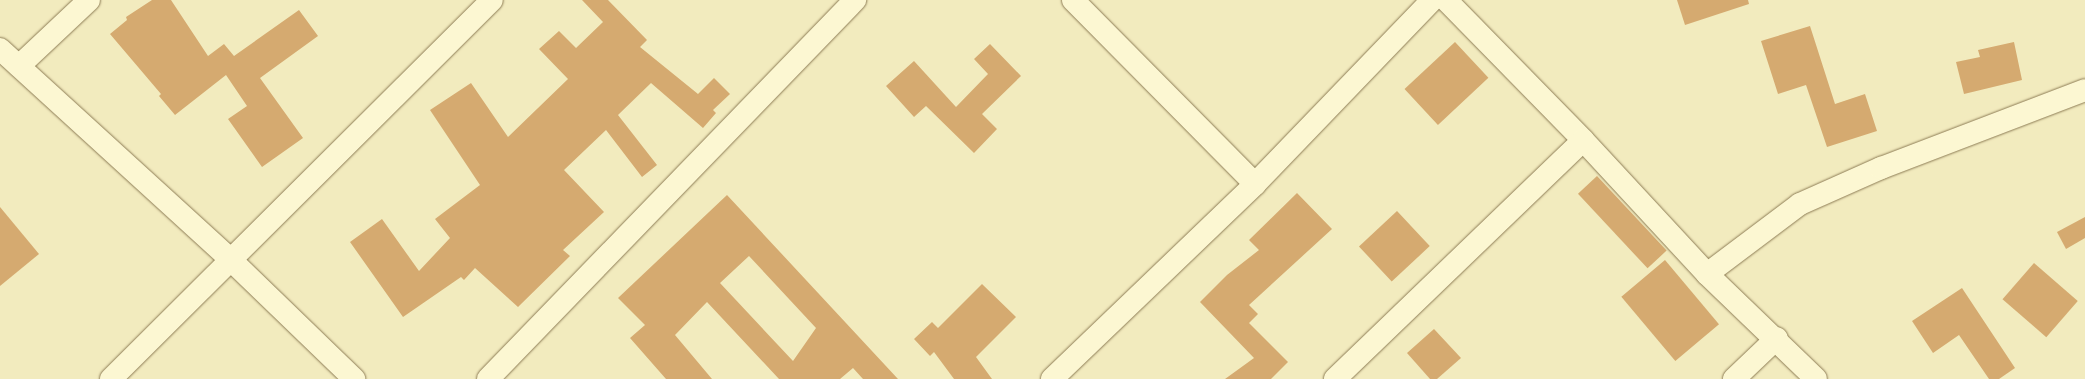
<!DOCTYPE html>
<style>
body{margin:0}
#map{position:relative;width:2085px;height:379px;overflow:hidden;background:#f2ebbe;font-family:Literata,serif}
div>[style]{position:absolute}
.building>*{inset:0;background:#d5aa70;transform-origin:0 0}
.roads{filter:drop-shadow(0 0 1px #8d7c55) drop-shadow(0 0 1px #8d7c55)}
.minor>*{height:22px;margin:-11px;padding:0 11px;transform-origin:11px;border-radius:11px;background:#fcf7d2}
span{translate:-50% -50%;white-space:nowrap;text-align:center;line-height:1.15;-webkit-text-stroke:4px #f9f4cf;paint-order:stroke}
</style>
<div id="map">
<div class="building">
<div style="clip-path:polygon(152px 0,171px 0,208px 56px,224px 44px,234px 56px,299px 10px,318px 36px,260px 78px,303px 138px,262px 167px,228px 119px,247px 106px,226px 75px,175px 115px,159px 96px,161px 94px,110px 34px,127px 20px,126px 17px)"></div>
<div style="clip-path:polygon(582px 0,608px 0,647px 40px,640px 47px,698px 94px,714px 78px,730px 94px,713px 110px,716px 113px,703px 128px,651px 83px,618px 115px,657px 165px,642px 177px,606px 130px,564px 170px,604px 212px,563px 250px,570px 256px,518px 307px,475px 268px,464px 280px,461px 277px,403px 317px,350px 242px,382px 219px,419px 271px,450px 238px,435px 219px,480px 185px,430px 110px,471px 83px,508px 137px,568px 79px,539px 49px,559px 31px,576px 48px,603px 22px)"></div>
<div style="clip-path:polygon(1677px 0,1748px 0,1749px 4px,1685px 25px)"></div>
<div style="clip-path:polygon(1810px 26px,1835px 104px,1865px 94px,1877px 131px,1827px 147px,1806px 85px,1778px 94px,1761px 41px)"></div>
<div style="left:1455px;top:42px;width:49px;height:69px;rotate:47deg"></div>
<div style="clip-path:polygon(2014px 42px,2022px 80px,1964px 94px,1956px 62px,1980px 57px,1978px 50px)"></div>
<div style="clip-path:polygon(990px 44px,1021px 76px,982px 114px,997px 129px,974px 153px,926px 106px,914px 117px,886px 86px,914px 61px,956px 107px,988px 74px,974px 59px)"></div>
<div style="left:1597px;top:176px;width:102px;height:26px;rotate:47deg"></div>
<div style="clip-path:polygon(1297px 193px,1332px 229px,1249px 305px,1258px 314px,1249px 323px,1288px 362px,1271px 379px,1225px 379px,1254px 358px,1200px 302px,1227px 275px,1259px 250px,1249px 240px)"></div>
<div style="clip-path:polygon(evenodd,727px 195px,898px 379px,863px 379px,853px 368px,840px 379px,779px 379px,707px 302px,675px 335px,712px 379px,666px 379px,630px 338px,645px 325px,618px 298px,727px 195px,749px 256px,816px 328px,793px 361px,720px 283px,749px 256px)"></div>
<div style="clip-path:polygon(0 207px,39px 254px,0 286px)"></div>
<div style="left:1397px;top:211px;width:48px;height:52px;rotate:47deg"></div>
<div style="clip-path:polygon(2085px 217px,2085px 238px,2066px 249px,2057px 232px)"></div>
<div style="left:1665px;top:260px;width:84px;height:57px;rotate:50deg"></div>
<div style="left:2034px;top:263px;width:58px;height:48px;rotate:41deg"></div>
<div style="clip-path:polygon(982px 284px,1016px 317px,976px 357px,992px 379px,954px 379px,934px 352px,930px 356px,914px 339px,932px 322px,938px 328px)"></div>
<div style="clip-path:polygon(1962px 288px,2015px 368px,1999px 379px,1989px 379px,1959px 335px,1933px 353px,1912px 321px)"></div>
<div style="clip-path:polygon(1434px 329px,1461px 358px,1437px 379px,1430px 379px,1407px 353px)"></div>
</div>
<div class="roads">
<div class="minor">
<div style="left:1073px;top:0;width:259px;rotate:45.3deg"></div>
<div style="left:1446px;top:0;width:196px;rotate:45.6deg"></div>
<div style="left:1583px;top:140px;width:183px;rotate:47.2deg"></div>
<div style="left:1707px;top:274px;width:151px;rotate:43.9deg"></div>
<div style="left:0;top:49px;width:314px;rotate:42.4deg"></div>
<div style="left:232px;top:261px;width:170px;rotate:44deg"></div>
<div style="left:19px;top:66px;width:96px;rotate:-43.3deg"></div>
<div style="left:1707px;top:274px;width:116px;rotate:-37deg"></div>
<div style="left:1800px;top:204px;width:89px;rotate:-24deg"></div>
<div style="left:1881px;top:168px;width:218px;rotate:-20.9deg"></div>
<div style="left:111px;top:379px;width:537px;rotate:-44.85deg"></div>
<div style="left:488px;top:379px;width:528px;rotate:-45.92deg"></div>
<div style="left:1052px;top:379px;width:281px;rotate:-43.8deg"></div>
<div style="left:1255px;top:184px;width:255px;rotate:-46.1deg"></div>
<div style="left:1335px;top:379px;width:344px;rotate:-43.9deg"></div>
<div style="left:1734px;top:379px;width:59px;rotate:-43.6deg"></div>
</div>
</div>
</div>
